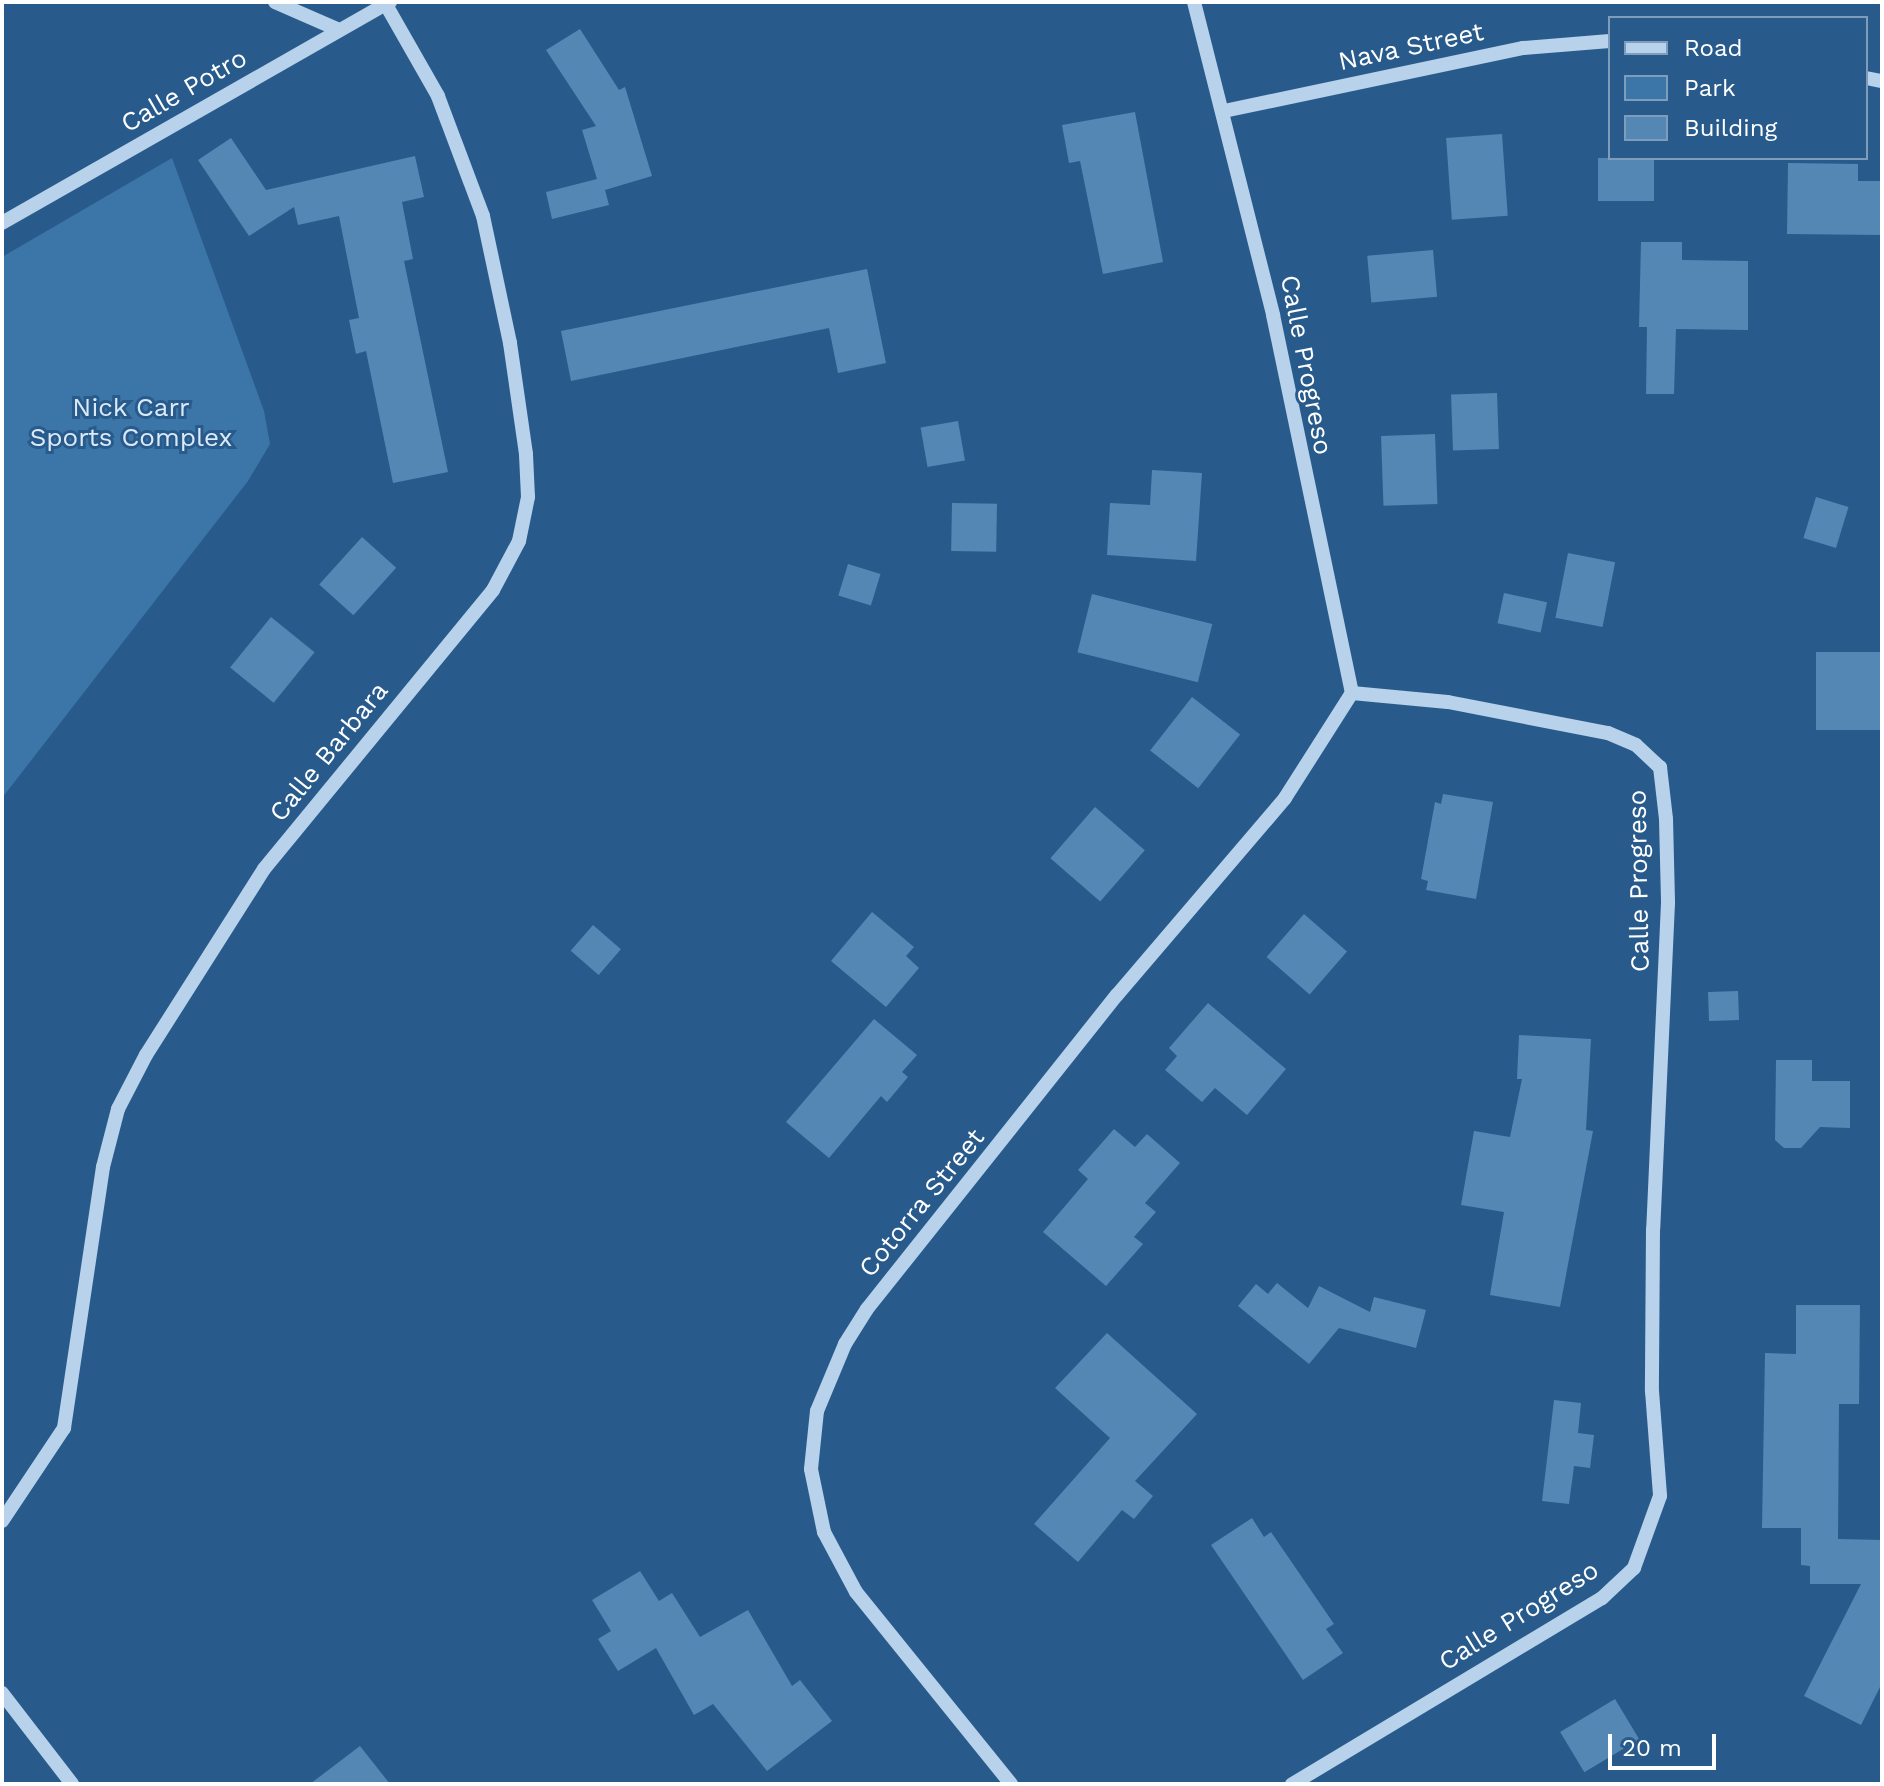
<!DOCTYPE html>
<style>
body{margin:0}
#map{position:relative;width:1884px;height:1786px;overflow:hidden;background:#285b8c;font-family:"Work Sans",sans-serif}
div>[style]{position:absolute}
.green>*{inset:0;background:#3c75a8}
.building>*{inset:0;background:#5587b4;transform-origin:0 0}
.minor>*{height:14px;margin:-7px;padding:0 7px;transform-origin:7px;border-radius:7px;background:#b7d2ea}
span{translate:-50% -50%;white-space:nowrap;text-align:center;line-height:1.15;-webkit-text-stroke:6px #285b8c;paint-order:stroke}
.street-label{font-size:26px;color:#fff}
.park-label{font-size:26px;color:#dbeaf8}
.frame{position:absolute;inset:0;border:4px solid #fff;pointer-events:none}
.legend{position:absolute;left:1608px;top:16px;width:260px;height:144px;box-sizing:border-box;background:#285b8c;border:2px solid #7e9dba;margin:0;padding:10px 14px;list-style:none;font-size:24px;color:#fff}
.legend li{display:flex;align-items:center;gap:16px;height:40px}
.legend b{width:40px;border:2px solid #7e9dba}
.scale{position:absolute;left:1608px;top:1734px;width:108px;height:36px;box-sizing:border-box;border:4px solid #fff;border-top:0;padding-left:10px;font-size:24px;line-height:28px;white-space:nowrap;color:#fff;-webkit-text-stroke:6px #285b8c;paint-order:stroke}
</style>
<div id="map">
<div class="green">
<div style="clip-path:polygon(172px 158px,264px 411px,270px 444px,248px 481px,2px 798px,2px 257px)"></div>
</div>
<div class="building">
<div style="clip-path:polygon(580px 29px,619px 90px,625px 87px,652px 176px,605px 190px,609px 205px,552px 219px,546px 192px,597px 179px,582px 130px,596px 126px,546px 50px)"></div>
<div style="clip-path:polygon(1135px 112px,1163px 262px,1103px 274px,1080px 161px,1069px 163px,1062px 125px)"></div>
<div style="left:1502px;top:134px;width:82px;height:56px;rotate:86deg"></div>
<div style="clip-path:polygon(231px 138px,266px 190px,415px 156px,424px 197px,402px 202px,413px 259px,404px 261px,448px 472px,393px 483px,366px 351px,356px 354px,349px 320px,359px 318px,339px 216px,298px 225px,294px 207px,249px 236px,198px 160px)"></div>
<div style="left:1598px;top:158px;width:56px;height:43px"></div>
<div style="clip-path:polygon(1788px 163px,1858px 164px,1858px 181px,1882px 181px,1882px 235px,1787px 234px)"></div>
<div style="clip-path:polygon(1641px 242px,1682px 242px,1682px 260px,1748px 261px,1748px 330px,1676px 329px,1674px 394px,1646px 394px,1647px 327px,1639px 327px)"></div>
<div style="left:1433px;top:250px;width:47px;height:66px;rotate:85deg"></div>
<div style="clip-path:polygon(867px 269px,886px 363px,838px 373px,829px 328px,571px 381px,561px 331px)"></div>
<div style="left:1497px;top:393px;width:56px;height:46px;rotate:88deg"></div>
<div style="left:958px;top:421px;width:40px;height:38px;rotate:80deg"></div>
<div style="left:1435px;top:434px;width:70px;height:54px;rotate:88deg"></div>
<div style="clip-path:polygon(1152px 470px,1202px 473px,1196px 561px,1107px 555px,1110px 503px,1150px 505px)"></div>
<div style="left:1816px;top:497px;width:34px;height:43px;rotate:17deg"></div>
<div style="left:952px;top:503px;width:45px;height:48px;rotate:1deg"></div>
<div style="left:362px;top:537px;width:46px;height:64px;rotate:42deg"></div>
<div style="left:1568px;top:553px;width:48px;height:66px;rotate:11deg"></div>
<div style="left:848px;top:564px;width:34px;height:33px;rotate:17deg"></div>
<div style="left:1504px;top:593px;width:44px;height:31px;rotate:12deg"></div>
<div style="left:1092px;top:594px;width:124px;height:60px;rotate:14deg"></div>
<div style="left:271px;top:617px;width:56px;height:65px;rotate:39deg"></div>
<div style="left:1882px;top:652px;width:78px;height:66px;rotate:90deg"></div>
<div style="left:1192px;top:697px;width:61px;height:68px;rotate:38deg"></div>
<div style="clip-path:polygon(1443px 794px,1493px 802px,1476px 899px,1426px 890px,1428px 881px,1421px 879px,1435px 802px,1441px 804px)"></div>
<div style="left:1095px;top:807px;width:66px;height:68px;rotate:41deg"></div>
<div style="clip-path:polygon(872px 912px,914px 947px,906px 956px,919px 968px,886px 1007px,831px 961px)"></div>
<div style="left:1304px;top:914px;width:57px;height:57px;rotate:41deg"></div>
<div style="left:593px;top:925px;width:37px;height:34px;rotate:41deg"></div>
<div style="left:1738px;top:991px;width:29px;height:30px;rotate:88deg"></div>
<div style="clip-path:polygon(1208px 1003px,1286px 1069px,1247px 1115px,1215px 1088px,1202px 1102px,1165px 1070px,1177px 1056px,1169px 1048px)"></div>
<div style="clip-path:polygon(874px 1019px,917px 1055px,902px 1072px,908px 1077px,887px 1102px,881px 1096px,829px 1158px,786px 1122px)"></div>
<div style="clip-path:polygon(1519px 1035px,1591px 1039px,1586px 1130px,1593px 1131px,1560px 1307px,1490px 1295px,1504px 1212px,1461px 1205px,1474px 1131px,1510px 1137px,1522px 1079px,1517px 1079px)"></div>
<div style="clip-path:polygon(1776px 1060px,1812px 1060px,1812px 1081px,1850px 1081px,1850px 1128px,1820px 1127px,1801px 1148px,1784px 1148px,1775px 1140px)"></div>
<div style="clip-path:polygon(1114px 1129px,1135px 1147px,1147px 1134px,1180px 1163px,1145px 1203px,1156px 1212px,1134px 1237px,1143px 1244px,1106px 1286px,1043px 1232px,1088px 1179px,1078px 1170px)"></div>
<div style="clip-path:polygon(1277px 1283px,1308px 1308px,1319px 1286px,1370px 1312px,1374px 1297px,1426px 1310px,1416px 1348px,1339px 1328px,1309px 1364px,1238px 1306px,1256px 1284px,1268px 1294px)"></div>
<div style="clip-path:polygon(1796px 1305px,1860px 1305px,1859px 1404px,1839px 1404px,1838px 1539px,1882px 1540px,1882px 1683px,1861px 1725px,1804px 1696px,1861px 1584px,1810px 1584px,1810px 1566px,1801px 1565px,1801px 1528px,1762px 1528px,1765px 1353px,1796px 1354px)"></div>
<div style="clip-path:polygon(1107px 1333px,1197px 1414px,1135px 1481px,1153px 1496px,1134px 1519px,1122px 1510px,1078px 1562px,1034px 1524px,1110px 1438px,1055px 1388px)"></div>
<div style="clip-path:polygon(1554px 1400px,1581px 1403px,1578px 1433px,1594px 1435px,1590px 1468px,1574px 1466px,1569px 1504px,1542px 1501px)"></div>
<div style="clip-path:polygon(1252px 1518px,1264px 1537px,1271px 1532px,1334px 1624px,1326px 1629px,1343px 1653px,1303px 1680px,1211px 1545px)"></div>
<div style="clip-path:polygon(640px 1571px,659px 1601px,672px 1593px,700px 1637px,748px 1610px,792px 1686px,800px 1680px,832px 1721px,767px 1771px,713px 1704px,694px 1715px,656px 1648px,618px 1671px,598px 1639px,611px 1631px,592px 1600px)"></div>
<div style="left:1615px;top:1699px;width:47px;height:64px;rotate:59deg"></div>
<div style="clip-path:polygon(360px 1746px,390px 1784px,310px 1784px)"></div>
</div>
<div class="minor">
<div style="left:275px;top:2px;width:70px;rotate:23.6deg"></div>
<div style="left:1194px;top:2px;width:323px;rotate:75.8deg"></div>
<div style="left:1273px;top:315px;width:386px;rotate:78.2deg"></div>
<div style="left:1352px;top:693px;width:96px;rotate:5.4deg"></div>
<div style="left:1448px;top:702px;width:163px;rotate:11deg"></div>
<div style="left:1608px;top:733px;width:30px;rotate:23deg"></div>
<div style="left:1636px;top:745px;width:33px;rotate:43deg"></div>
<div style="left:1660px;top:767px;width:52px;rotate:83.4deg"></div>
<div style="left:1666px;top:819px;width:84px;rotate:88.6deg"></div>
<div style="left:1668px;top:903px;width:326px;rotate:92.6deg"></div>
<div style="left:1653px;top:1229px;width:162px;rotate:90.4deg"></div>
<div style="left:1652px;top:1391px;width:105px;rotate:85.6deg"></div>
<div style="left:1660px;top:1496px;width:77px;rotate:109.9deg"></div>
<div style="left:1634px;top:1568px;width:44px;rotate:136.8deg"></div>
<div style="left:1602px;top:1598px;width:362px;rotate:149deg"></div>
<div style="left:1866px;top:78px;width:16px;rotate:11deg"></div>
<div style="left:1224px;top:111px;width:306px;rotate:-11.9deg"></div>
<div style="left:1523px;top:48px;width:87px;rotate:-4.6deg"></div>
<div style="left:2px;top:223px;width:447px;rotate:-29.7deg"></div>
<div style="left:2px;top:1521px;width:112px;rotate:-56.3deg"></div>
<div style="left:64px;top:1428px;width:264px;rotate:-81.5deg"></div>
<div style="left:103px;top:1167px;width:60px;rotate:-75.5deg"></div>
<div style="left:118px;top:1109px;width:61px;rotate:-62.6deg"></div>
<div style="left:146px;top:1055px;width:220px;rotate:-57.6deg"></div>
<div style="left:264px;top:869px;width:361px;rotate:-50.6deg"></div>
<div style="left:493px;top:590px;width:55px;rotate:-62deg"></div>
<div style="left:519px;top:541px;width:45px;rotate:-78.4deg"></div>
<div style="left:528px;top:497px;width:43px;rotate:-92.7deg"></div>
<div style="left:526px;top:454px;width:112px;rotate:-98.2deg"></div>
<div style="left:510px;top:343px;width:130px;rotate:-102deg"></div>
<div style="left:483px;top:216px;width:128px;rotate:-110.6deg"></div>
<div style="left:438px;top:96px;width:105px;rotate:-119.7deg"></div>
<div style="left:2px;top:1693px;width:115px;rotate:52.4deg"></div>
<div style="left:1011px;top:1784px;width:247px;rotate:-128.9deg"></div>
<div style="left:856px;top:1592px;width:68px;rotate:-118.1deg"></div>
<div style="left:824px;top:1532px;width:64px;rotate:-101.7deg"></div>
<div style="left:811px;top:1469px;width:58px;rotate:-84.1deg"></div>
<div style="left:817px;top:1411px;width:73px;rotate:-67.3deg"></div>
<div style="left:845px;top:1344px;width:41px;rotate:-57.8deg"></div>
<div style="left:867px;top:1309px;width:401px;rotate:-51.5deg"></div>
<div style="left:1117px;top:995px;width:259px;rotate:-49.5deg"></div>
<div style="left:1285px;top:798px;width:125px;rotate:-57.5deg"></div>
</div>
<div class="street-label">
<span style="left:1411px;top:47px;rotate:-12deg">Nava Street</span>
<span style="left:184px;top:91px;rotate:-30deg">Calle Potro</span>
<span style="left:1306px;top:365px;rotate:79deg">Calle Progreso</span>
<span style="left:329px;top:752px;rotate:-51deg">Calle Barbara</span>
<span style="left:1639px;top:881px;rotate:-91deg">Calle Progreso</span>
<span style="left:922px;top:1203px;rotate:-51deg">Cotorra Street</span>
<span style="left:1519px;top:1616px;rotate:-32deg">Calle Progreso</span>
</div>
<div class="park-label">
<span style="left:131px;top:423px">Nick Carr<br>Sports Complex</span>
</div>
<div class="frame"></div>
<ul class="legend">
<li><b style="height:10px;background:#b7d2ea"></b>Road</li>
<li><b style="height:22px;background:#3c75a8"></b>Park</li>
<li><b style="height:22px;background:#5587b4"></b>Building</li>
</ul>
<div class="scale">20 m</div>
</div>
